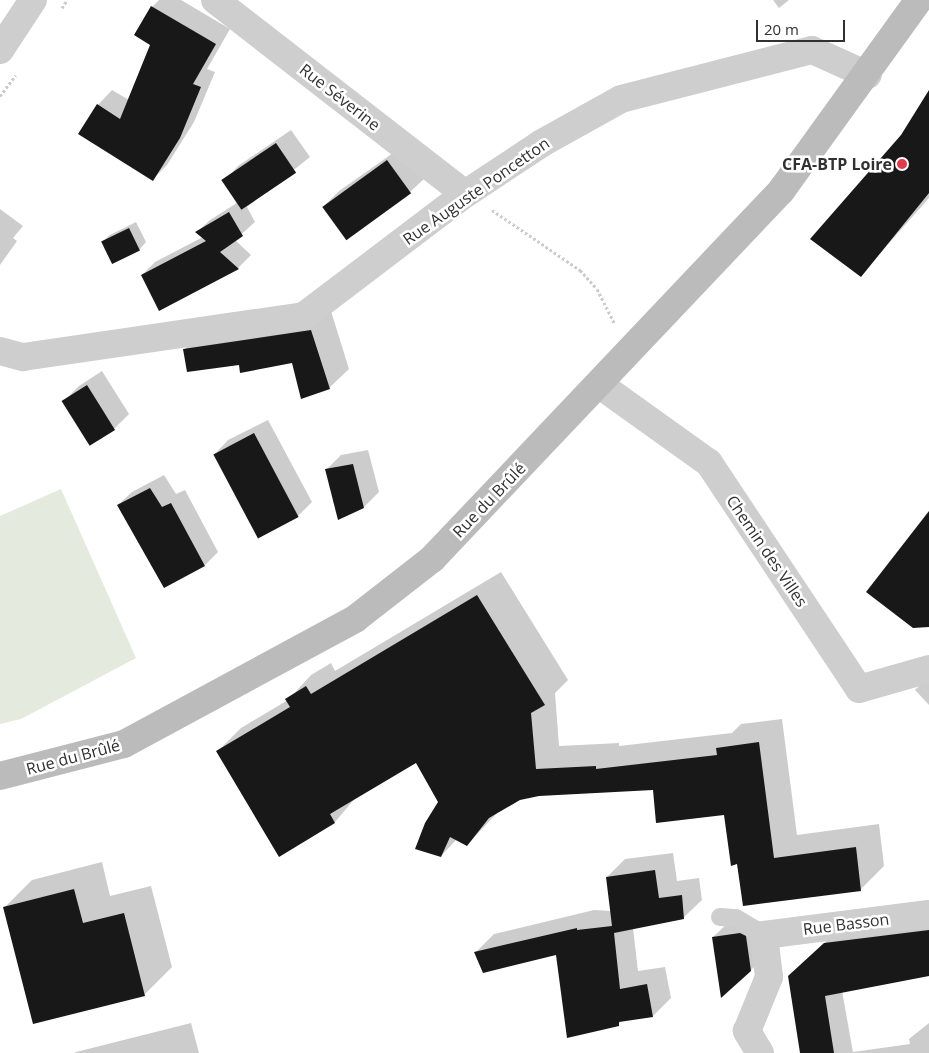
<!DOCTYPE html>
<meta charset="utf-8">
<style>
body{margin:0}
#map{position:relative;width:929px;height:1053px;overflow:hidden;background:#fff;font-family:"Open Sans",sans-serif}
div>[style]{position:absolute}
.green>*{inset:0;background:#e4eadd}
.shadow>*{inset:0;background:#0003}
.building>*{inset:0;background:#181818;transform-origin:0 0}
.path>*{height:3px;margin-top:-1.5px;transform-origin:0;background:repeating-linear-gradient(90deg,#cbcbcb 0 2.5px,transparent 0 5px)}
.lane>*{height:18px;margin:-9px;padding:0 9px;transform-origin:9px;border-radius:9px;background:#cecece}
.street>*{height:28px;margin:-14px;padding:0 14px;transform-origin:14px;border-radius:14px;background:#cecece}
.secondary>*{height:28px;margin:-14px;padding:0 14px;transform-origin:14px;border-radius:14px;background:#bbb}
.dots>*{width:14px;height:14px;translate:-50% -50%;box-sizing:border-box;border:2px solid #fff;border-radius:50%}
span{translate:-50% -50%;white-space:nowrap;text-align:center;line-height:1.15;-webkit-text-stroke:5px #fff;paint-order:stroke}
.street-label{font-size:16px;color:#313131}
.poi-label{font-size:16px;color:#313131;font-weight:700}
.right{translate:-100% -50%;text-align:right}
.scale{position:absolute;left:756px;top:20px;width:89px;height:22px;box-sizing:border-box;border:2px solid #313131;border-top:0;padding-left:6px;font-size:15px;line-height:18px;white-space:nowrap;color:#313131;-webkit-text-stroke:4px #fff;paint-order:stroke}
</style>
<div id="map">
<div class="green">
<div style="clip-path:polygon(61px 489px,136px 658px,21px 719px,0 724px,0 516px)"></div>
</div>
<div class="shadow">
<div style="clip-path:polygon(159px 0,181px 0,230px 29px,207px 69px,215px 72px,194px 122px,167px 165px,152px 180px,98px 105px,112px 90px,129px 100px,152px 44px,152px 7px)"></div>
<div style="clip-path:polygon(773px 0,789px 0,779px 8px)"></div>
<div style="clip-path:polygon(929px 93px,929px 198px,861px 275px,902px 136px)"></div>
<div style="clip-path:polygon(291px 130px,310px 157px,247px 207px,255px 222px,235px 240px,251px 255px,238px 268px,160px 309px,142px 275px,155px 262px,203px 237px,197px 232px,210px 220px,240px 201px,224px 181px,238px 166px)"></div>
<div style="clip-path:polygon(403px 146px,425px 178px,410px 192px,324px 206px,339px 191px)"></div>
<div style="clip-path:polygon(0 209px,23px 226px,13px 238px,17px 241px,0 265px)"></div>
<div style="clip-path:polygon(136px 222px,146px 242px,139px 250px,102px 242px,110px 235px)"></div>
<div style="clip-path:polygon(331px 311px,349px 369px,329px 388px,293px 361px,240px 363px,184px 350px,204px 330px)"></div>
<div style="clip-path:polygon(102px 371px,129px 414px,114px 429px,64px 401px,79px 386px)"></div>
<div style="clip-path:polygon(268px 420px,312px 502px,298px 516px,215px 454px,228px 440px)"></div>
<div style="clip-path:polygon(368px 450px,379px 492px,364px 507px,339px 518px,326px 470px,341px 455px)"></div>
<div style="clip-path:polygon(164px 475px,176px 494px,185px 490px,218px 552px,205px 565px,118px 505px,132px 492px)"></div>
<div style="clip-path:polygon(501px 572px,568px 680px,555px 693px,559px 746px,619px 743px,619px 746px,732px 733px,741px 724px,782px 719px,797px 835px,879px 824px,884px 866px,860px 890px,739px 863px,725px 814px,654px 789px,538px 795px,519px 799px,498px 812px,467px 845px,457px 839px,441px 856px,440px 802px,416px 762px,357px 796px,335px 822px,279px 855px,218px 751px,241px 728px,288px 700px,311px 675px,331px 663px,335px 671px)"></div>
<div style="clip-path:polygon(929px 676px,929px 705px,915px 690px)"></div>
<div style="clip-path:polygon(673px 853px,677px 881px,699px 878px,702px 900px,683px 918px,633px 928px,638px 971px,665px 967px,671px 998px,653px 1016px,622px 1020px,618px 1025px,557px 953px,476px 952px,494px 934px,594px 910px,611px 911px,607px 877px,625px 859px)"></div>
<div style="clip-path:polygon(102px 862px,110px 896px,151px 886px,172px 967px,144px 995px,5px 907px,32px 880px)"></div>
<div style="clip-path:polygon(929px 916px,929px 975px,842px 991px,853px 1052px,910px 1044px,909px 1039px,929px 1023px,929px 1053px,801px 1053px,806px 960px,842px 927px)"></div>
<div style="clip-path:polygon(755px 919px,760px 922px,765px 956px,750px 971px,713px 937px,728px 923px)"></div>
<div style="clip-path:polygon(191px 1023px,199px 1053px,74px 1053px,76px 1052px)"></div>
</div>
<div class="building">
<div style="clip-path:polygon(151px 6px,216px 44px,193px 84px,201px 87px,180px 138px,153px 181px,78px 134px,97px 104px,120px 119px,150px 45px,134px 35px)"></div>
<div style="clip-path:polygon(929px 90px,929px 193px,861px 277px,810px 239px,901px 135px)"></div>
<div style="left:276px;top:143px;width:36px;height:66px;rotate:56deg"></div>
<div style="left:387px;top:160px;width:41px;height:80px;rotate:54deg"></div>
<div style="clip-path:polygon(229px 212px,243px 236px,220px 252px,239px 269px,159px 311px,141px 275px,206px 241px,195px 232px)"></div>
<div style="left:129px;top:228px;width:25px;height:31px;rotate:64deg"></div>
<div style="clip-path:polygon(311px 330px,330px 389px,301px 399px,292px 363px,240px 373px,239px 365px,187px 372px,183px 349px)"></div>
<div style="left:87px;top:385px;width:53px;height:30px;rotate:58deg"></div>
<div style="left:254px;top:433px;width:95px;height:46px;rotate:62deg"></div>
<div style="clip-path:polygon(353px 464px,364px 508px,338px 520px,325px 469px)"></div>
<div style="clip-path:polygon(150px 488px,162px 507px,171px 503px,205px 566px,164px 588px,117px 505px)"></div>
<div style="clip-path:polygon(929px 511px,929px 627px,913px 628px,866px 592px)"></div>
<div style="clip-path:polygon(477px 595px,545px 705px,531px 713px,536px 769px,596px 766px,596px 769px,717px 755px,716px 748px,759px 742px,774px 858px,856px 847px,861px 891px,743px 906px,737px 864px,731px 866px,724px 815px,656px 823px,653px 790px,539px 796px,520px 800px,489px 818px,467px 846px,450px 837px,441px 857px,415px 849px,425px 823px,438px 802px,416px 763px,330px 814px,335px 823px,279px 857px,216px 751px,290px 707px,285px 699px,306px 686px,311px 694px)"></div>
<div style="clip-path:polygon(655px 870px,659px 898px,682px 895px,684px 919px,614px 933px,620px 989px,647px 984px,653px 1017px,619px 1022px,619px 1026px,567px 1038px,556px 955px,483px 973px,474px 952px,577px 928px,577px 930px,612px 926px,606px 877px)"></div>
<div style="clip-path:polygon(74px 889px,83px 923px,124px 913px,145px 996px,33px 1024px,3px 907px)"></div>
<div style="clip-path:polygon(929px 930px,929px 976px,825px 996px,834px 1053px,800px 1053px,788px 976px,824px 943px)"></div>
<div style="clip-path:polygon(740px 933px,746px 936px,751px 971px,721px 998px,712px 937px)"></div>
</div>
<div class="path">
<div style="left:62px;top:8px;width:9px;rotate:-58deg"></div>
<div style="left:0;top:96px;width:26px;rotate:-53deg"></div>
<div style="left:492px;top:210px;width:107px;rotate:34.3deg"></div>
<div style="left:580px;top:270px;width:25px;rotate:48deg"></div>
<div style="left:597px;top:289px;width:39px;rotate:63deg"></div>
</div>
<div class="lane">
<div style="left:720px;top:917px;width:16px;rotate:4deg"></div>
<div style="left:736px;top:918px;width:33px;rotate:31deg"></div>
</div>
<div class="street">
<div style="left:215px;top:0;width:316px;rotate:37.8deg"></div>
<div style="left:0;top:50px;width:60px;rotate:-56.6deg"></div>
<div style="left:0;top:351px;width:24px;rotate:15deg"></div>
<div style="left:23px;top:357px;width:284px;rotate:-8.3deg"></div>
<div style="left:304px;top:316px;width:202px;rotate:-37.2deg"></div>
<div style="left:465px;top:194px;width:92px;rotate:-33.5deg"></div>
<div style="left:542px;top:143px;width:90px;rotate:-29.1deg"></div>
<div style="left:621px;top:99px;width:197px;rotate:-14.4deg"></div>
<div style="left:812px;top:50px;width:61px;rotate:24.1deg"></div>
<div style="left:600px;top:385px;width:134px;rotate:35.6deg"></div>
<div style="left:709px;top:463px;width:271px;rotate:56.4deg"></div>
<div style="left:859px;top:689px;width:73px;rotate:-15.9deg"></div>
<div style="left:760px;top:1053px;width:26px;rotate:-121deg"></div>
<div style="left:747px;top:1031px;width:58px;rotate:-67.8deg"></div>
<div style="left:769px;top:977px;width:42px;rotate:-96.8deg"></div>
<div style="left:764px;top:935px;width:166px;rotate:-7.3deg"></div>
</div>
<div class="secondary">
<div style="left:0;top:776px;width:128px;rotate:-14.5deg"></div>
<div style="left:124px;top:744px;width:263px;rotate:-28.4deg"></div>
<div style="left:355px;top:619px;width:98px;rotate:-37.9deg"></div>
<div style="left:432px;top:559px;width:507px;rotate:-46.52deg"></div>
<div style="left:781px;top:191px;width:236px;rotate:-54.2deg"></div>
</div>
<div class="dots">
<div style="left:902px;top:164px;background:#e03b4a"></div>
</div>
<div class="street-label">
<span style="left:340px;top:97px;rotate:38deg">Rue Séverine</span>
<span style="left:476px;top:191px;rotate:-35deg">Rue Auguste Poncetton</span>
<span style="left:489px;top:500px;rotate:-46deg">Rue du Brûlé</span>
<span style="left:767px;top:551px;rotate:56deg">Chemin des Villes</span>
<span style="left:73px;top:757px;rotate:-15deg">Rue du Brûlé</span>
<span style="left:846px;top:924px;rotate:-7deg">Rue Basson</span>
</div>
<div class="poi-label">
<span class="right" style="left:892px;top:164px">CFA-BTP Loire</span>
</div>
<div class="scale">20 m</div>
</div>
